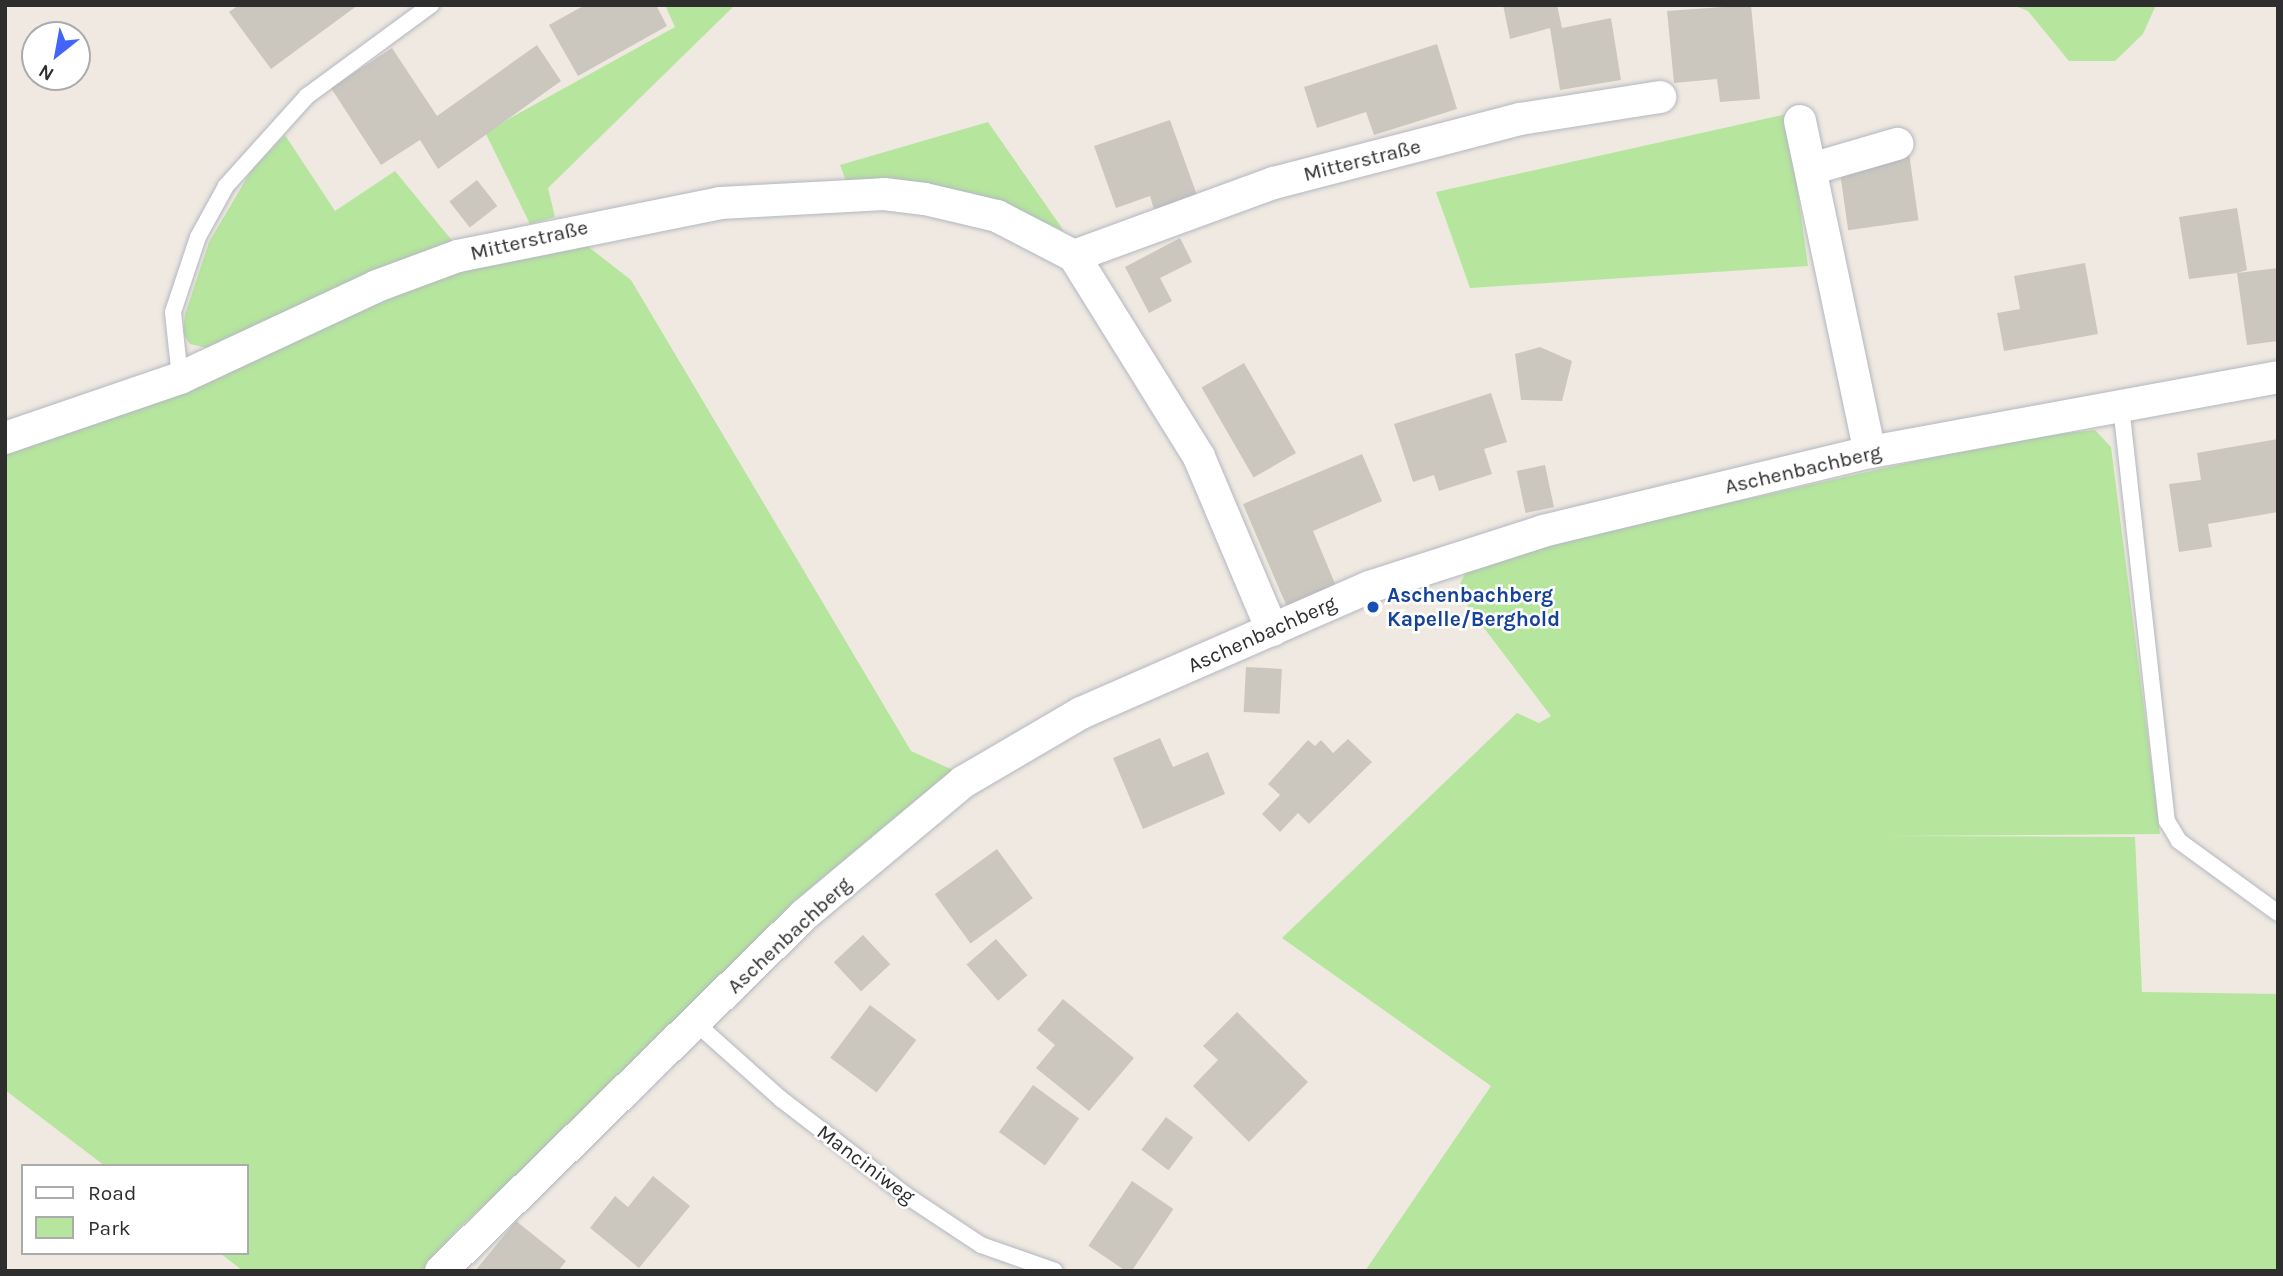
<!DOCTYPE html>
<meta charset="utf-8">
<style>
body{margin:0}
#map{position:relative;width:2283px;height:1276px;overflow:hidden;background:#efe9e1;font-family:Karla,sans-serif}
div>[style]{position:absolute}
.green>*{inset:0;background:#b6e59e}
.building>*{inset:0;background:#cbc7bf;transform-origin:0 0}
.roads{filter:drop-shadow(0 0 2px #b4b7c1) drop-shadow(0 0 2px #b4b7c1)}
.lane>*{height:16px;margin:-8px;padding:0 8px;transform-origin:8px;border-radius:8px;background:#fff}
.street>*{height:32px;margin:-16px;padding:0 16px;transform-origin:16px;border-radius:16px;background:#fff}
.dots>*{width:19px;height:19px;translate:-50% -50%;box-sizing:border-box;border:4px solid #fff;border-radius:50%}
span{translate:-50% -50%;white-space:nowrap;text-align:center;line-height:1.15;-webkit-text-stroke:5px #fff;paint-order:stroke}
.street-label{font-size:21px;color:#2e2e2e}
.transit-label{font-size:21px;color:#164399;font-weight:700}
.left{translate:0 -50%;text-align:left}
.frame{position:absolute;inset:0;border:7px solid #2e2e2e;pointer-events:none}
.legend{position:absolute;left:21px;top:1164px;width:228px;height:91px;box-sizing:border-box;background:#fff;border:2px solid #ababab;margin:0;padding:9px 12px;list-style:none;font-size:21px;color:#2e2e2e}
.legend li{display:flex;align-items:center;gap:14px;height:35px}
.legend b{width:35px;border:2px solid #ababab}
.north{position:absolute;left:21px;top:21px;width:70px;height:70px;box-sizing:border-box;background:#fff;border:2px solid #ababab;border-radius:50%;rotate:211deg;font-size:19px;font-weight:700;line-height:28px;text-align:center;color:#2e2e2e}
.north::after{content:'';display:block;margin:auto;width:24px;height:32px;background:#4264fb;clip-path:polygon(50% 0,100% 100%,50% 72%,0 100%)}
</style>
<div id="map">
<div class="green">
<div style="clip-path:polygon(665px 5px,735px 5px,548px 188px,555px 217px,530px 224px,485px 132px,675px 27px)"></div>
<div style="clip-path:polygon(2013px 5px,2156px 5px,2143px 34px,2115px 61px,2069px 61px,2028px 11px)"></div>
<div style="clip-path:polygon(1787px 114px,1808px 266px,1470px 288px,1436px 192px)"></div>
<div style="clip-path:polygon(988px 122px,1064px 231px,1001px 202px,846px 181px,840px 165px)"></div>
<div style="clip-path:polygon(285px 135px,335px 211px,395px 171px,454px 243px,371px 272px,212px 349px,190px 344px,183px 334px,185px 314px,209px 242px,251px 171px)"></div>
<div style="clip-path:polygon(577px 238px,631px 280px,911px 751px,955px 771px,456px 1231px,423px 1271px,243px 1271px,220px 1253px,247px 1253px,247px 1166px,105px 1166px,5px 1090px,5px 447px,381px 294px)"></div>
<div style="clip-path:polygon(2095px 430px,2111px 447px,2160px 834px,1883px 836px,2135px 837px,2142px 992px,2278px 994px,2278px 1271px,1365px 1271px,1491px 1086px,1282px 938px,1517px 713px,1539px 723px,1551px 716px,1468px 607px,1460px 584px,1471px 561px,2019px 438px)"></div>
</div>
<div class="building">
<div style="clip-path:polygon(239px 5px,358px 5px,271px 69px,229px 12px)"></div>
<div style="clip-path:polygon(585px 5px,656px 5px,667px 26px,578px 76px,549px 25px)"></div>
<div style="clip-path:polygon(1503px 5px,1557px 5px,1562px 28px,1611px 18px,1621px 80px,1560px 90px,1550px 28px,1510px 39px)"></div>
<div style="clip-path:polygon(1751px 5px,1760px 99px,1720px 102px,1717px 79px,1674px 83px,1667px 11px)"></div>
<div style="clip-path:polygon(1437px 44px,1457px 109px,1374px 135px,1366px 112px,1317px 128px,1304px 87px)"></div>
<div style="clip-path:polygon(537px 45px,561px 81px,438px 169px,420px 140px,381px 165px,331px 88px,392px 48px,437px 116px)"></div>
<div style="clip-path:polygon(1170px 120px,1198px 198px,1155px 213px,1150px 196px,1116px 208px,1094px 146px)"></div>
<div style="left:1909px;top:153px;width:68px;height:71px;rotate:82deg"></div>
<div style="left:477px;top:180px;width:33px;height:35px;rotate:52deg"></div>
<div style="clip-path:polygon(2237px 208px,2247px 270px,2237px 273px,2278px 268px,2278px 341px,2247px 345px,2237px 273px,2189px 279px,2179px 217px)"></div>
<div style="clip-path:polygon(1180px 238px,1192px 262px,1160px 278px,1172px 301px,1149px 313px,1125px 267px)"></div>
<div style="clip-path:polygon(2085px 263px,2098px 334px,2004px 351px,1997px 313px,2020px 309px,2014px 276px)"></div>
<div style="clip-path:polygon(1540px 347px,1572px 361px,1562px 401px,1521px 400px,1515px 354px)"></div>
<div style="left:1244px;top:363px;width:104px;height:49px;rotate:60deg"></div>
<div style="clip-path:polygon(1491px 393px,1507px 442px,1484px 449px,1492px 474px,1439px 491px,1434px 475px,1413px 482px,1394px 424px)"></div>
<div style="clip-path:polygon(2278px 439px,2278px 512px,2208px 524px,2212px 547px,2179px 552px,2169px 484px,2201px 480px,2197px 453px)"></div>
<div style="clip-path:polygon(1362px 454px,1382px 501px,1313px 531px,1336px 586px,1287px 607px,1243px 504px)"></div>
<div style="left:1545px;top:465px;width:43px;height:29px;rotate:78deg"></div>
<div style="left:1246px;top:667px;width:36px;height:45px;rotate:3deg"></div>
<div style="clip-path:polygon(1160px 738px,1173px 767px,1208px 752px,1225px 794px,1143px 829px,1113px 758px)"></div>
<div style="clip-path:polygon(1348px 739px,1372px 762px,1309px 824px,1298px 813px,1280px 832px,1262px 814px,1280px 795px,1268px 784px,1308px 740px,1315px 746px,1321px 740px,1333px 753px)"></div>
<div style="left:997px;top:849px;width:61px;height:77px;rotate:54deg"></div>
<div style="left:863px;top:935px;width:40px;height:40px;rotate:47deg"></div>
<div style="left:996px;top:939px;width:48px;height:39px;rotate:49deg"></div>
<div style="clip-path:polygon(1063px 999px,1134px 1058px,1089px 1111px,1036px 1068px,1055px 1045px,1037px 1030px)"></div>
<div style="left:870px;top:1005px;width:58px;height:66px;rotate:37deg"></div>
<div style="clip-path:polygon(1237px 1012px,1308px 1082px,1249px 1142px,1193px 1086px,1218px 1060px,1203px 1046px)"></div>
<div style="left:1033px;top:1085px;width:57px;height:58px;rotate:36deg"></div>
<div style="left:1166px;top:1117px;width:34px;height:41px;rotate:37deg"></div>
<div style="clip-path:polygon(653px 1176px,690px 1206px,639px 1268px,590px 1228px,615px 1196px,628px 1207px)"></div>
<div style="left:1132px;top:1181px;width:50px;height:78px;rotate:34deg"></div>
<div style="clip-path:polygon(516px 1221px,566px 1261px,558px 1271px,475px 1271px)"></div>
</div>
<div class="roads">
<div class="lane">
<div style="left:180px;top:378px;width:66px;rotate:-96.1deg"></div>
<div style="left:173px;top:312px;width:79px;rotate:-71.6deg"></div>
<div style="left:198px;top:237px;width:58px;rotate:-61.2deg"></div>
<div style="left:226px;top:186px;width:121px;rotate:-48deg"></div>
<div style="left:307px;top:96px;width:154px;rotate:-36.3deg"></div>
<div style="left:2121px;top:406px;width:418px;rotate:83.7deg"></div>
<div style="left:2167px;top:821px;width:23px;rotate:59deg"></div>
<div style="left:2179px;top:841px;width:122px;rotate:36deg"></div>
<div style="left:697px;top:1024px;width:113px;rotate:41.8deg"></div>
<div style="left:781px;top:1099px;width:159px;rotate:37.6deg"></div>
<div style="left:907px;top:1196px;width:89px;rotate:33.5deg"></div>
<div style="left:981px;top:1245px;width:78px;rotate:19.4deg"></div>
</div>
<div class="street">
<div style="left:1800px;top:121px;width:338px;rotate:78.1deg"></div>
<div style="left:1811px;top:169px;width:90px;rotate:-16.2deg"></div>
<div style="left:1074px;top:256px;width:213px;rotate:-20.1deg"></div>
<div style="left:1274px;top:183px;width:254px;rotate:-14.6deg"></div>
<div style="left:1520px;top:119px;width:142px;rotate:-8.9deg"></div>
<div style="left:5px;top:438px;width:185px;rotate:-18.9deg"></div>
<div style="left:180px;top:378px;width:217px;rotate:-25deg"></div>
<div style="left:377px;top:286px;width:86px;rotate:-20.3deg"></div>
<div style="left:458px;top:256px;width:267px;rotate:-11.4deg"></div>
<div style="left:720px;top:203px;width:164px;rotate:-3.1deg"></div>
<div style="left:884px;top:194px;width:41px;rotate:7deg"></div>
<div style="left:925px;top:199px;width:74px;rotate:13.3deg"></div>
<div style="left:997px;top:216px;width:87px;rotate:27.5deg"></div>
<div style="left:1074px;top:256px;width:237px;rotate:58.1deg"></div>
<div style="left:1199px;top:457px;width:188px;rotate:67.1deg"></div>
<div style="left:441px;top:1271px;width:508px;rotate:-44.44deg"></div>
<div style="left:804px;top:915px;width:207px;rotate:-39.9deg"></div>
<div style="left:963px;top:782px;width:137px;rotate:-30.3deg"></div>
<div style="left:1081px;top:713px;width:314px;rotate:-23.6deg"></div>
<div style="left:1369px;top:587px;width:183px;rotate:-17.8deg"></div>
<div style="left:1543px;top:531px;width:336px;rotate:-13.6deg"></div>
<div style="left:1870px;top:452px;width:415px;rotate:-10.4deg"></div>
</div>
</div>
<div class="dots">
<div style="left:1373px;top:607px;background:#1a4fb4"></div>
</div>
<div class="street-label">
<span style="left:1362px;top:160px;rotate:-14deg">Mitterstraße</span>
<span style="left:529px;top:240px;rotate:-13deg">Mitterstraße</span>
<span style="left:1803px;top:469px;rotate:-13deg">Aschenbachberg</span>
<span style="left:1262px;top:634px;rotate:-24deg">Aschenbachberg</span>
<span style="left:789px;top:935px;rotate:-43deg">Aschenbachberg</span>
<span style="left:866px;top:1164px;rotate:37deg">Manciniweg</span>
</div>
<div class="transit-label">
<span class="left" style="left:1387px;top:607px">Aschenbachberg<br>Kapelle/Berghold</span>
</div>
<div class="frame"></div>
<ul class="legend">
<li><b style="height:9px;background:#fff"></b>Road</li>
<li><b style="height:19px;background:#b6e59e"></b>Park</li>
</ul>
<div class="north">N</div>
</div>
